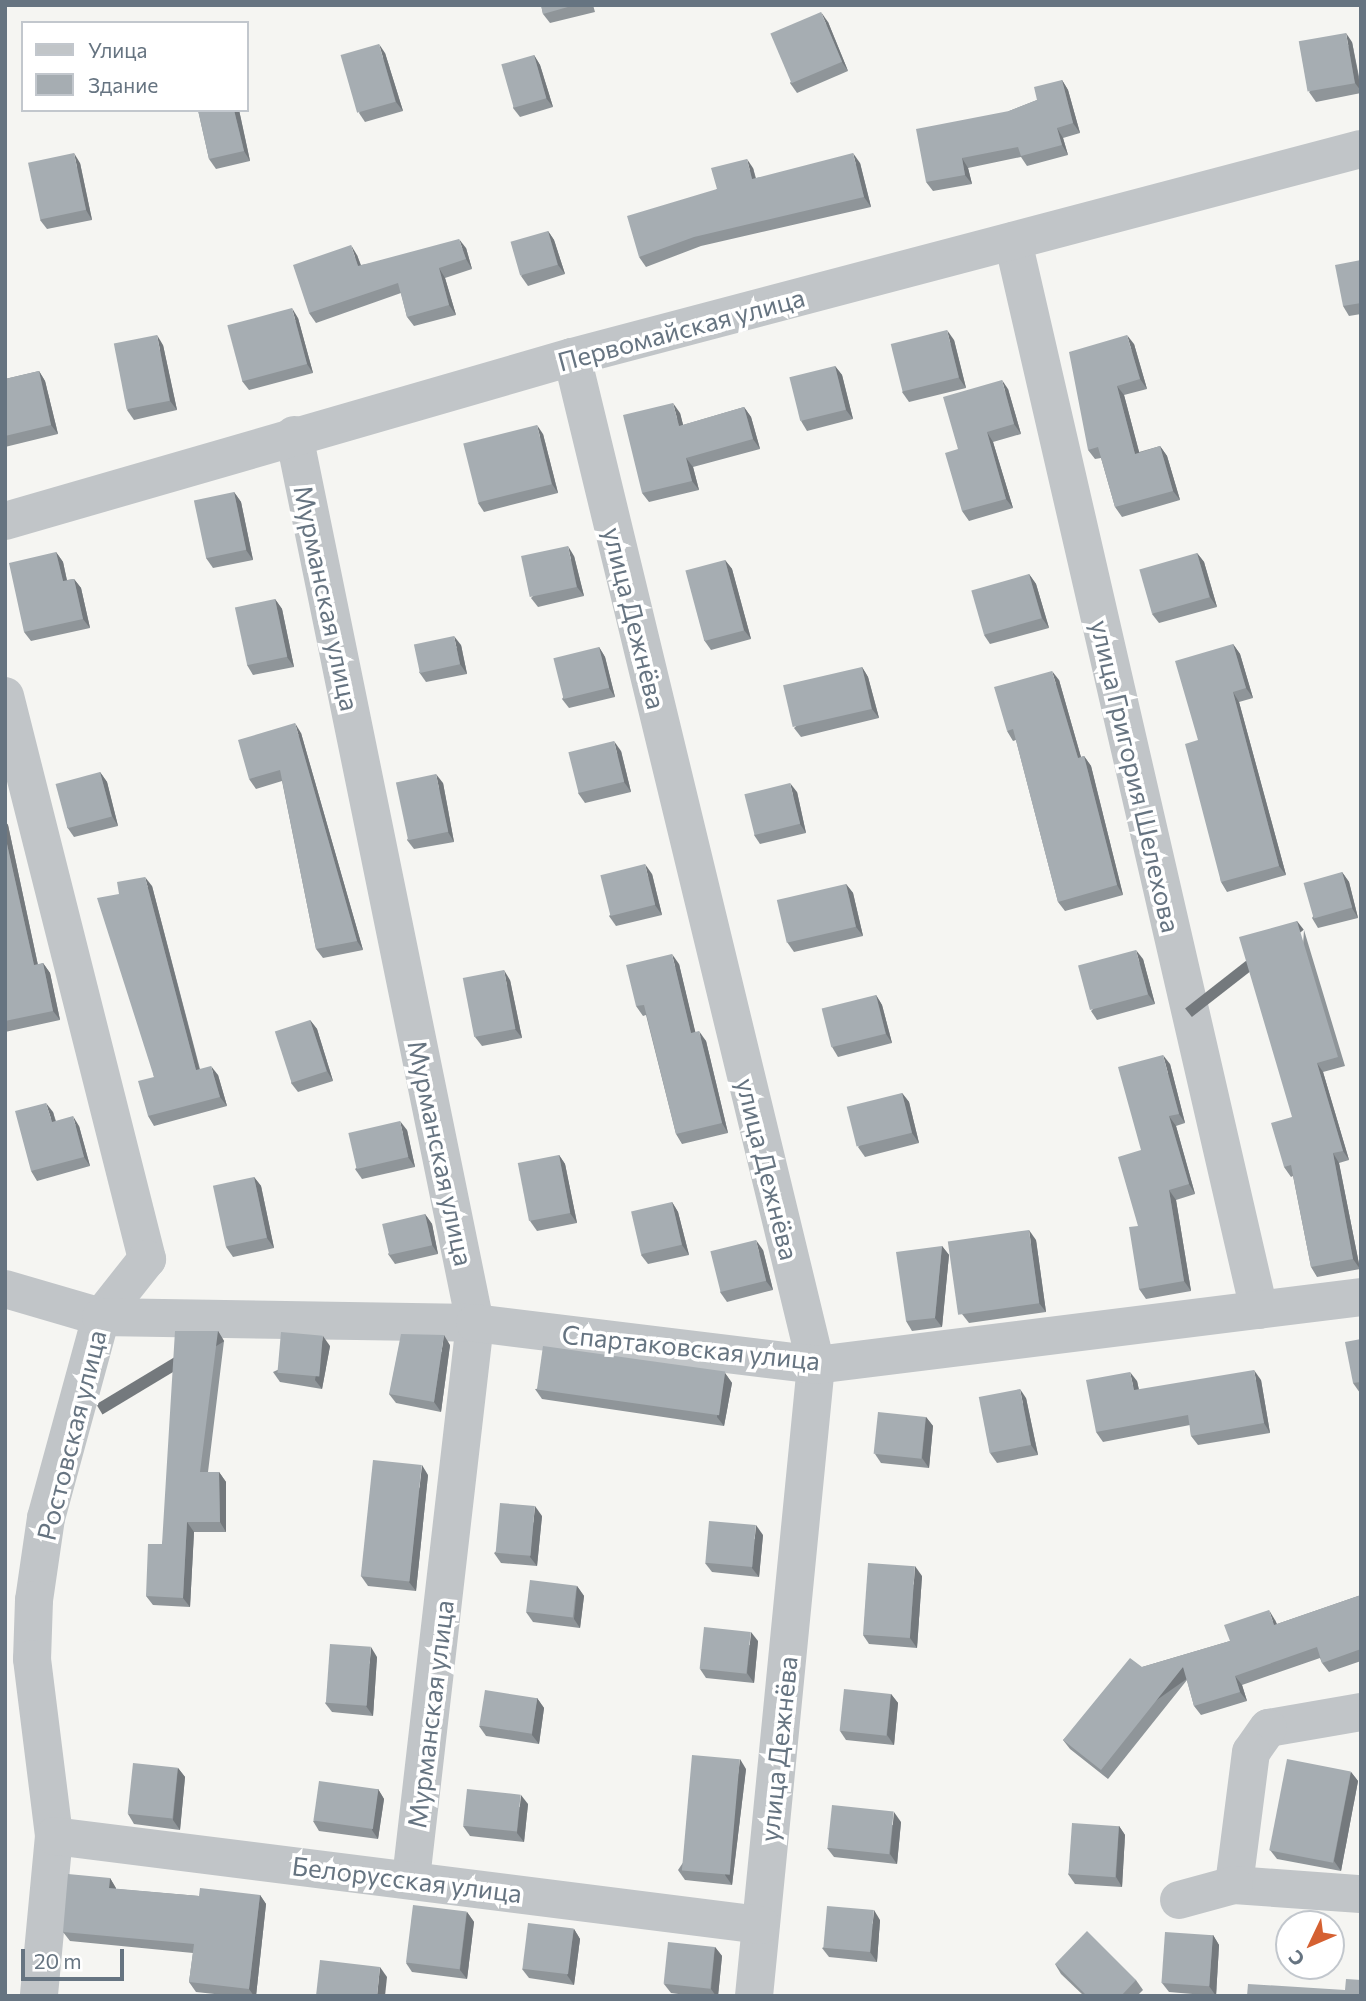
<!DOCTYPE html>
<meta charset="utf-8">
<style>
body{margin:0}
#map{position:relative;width:1366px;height:2001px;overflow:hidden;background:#f5f5f2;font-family:Commissioner,sans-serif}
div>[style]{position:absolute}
.minor>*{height:38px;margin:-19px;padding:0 19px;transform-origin:19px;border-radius:19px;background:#c1c5c8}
.wall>*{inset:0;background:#8f9599}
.shaded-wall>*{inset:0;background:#74797d;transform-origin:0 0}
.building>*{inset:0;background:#a6adb2;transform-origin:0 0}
span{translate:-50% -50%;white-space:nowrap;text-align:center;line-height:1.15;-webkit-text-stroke:7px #fff;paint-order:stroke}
.street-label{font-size:26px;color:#667481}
.frame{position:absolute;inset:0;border:7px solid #667481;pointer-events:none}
.legend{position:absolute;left:21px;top:21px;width:228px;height:91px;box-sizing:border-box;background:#fff;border:2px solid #c2c7cd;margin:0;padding:9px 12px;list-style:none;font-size:21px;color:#667481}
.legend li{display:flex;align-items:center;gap:14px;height:35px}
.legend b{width:35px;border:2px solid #c2c7cd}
.north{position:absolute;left:1275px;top:1910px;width:70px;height:70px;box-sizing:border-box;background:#fff;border:2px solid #c2c7cd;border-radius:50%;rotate:226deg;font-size:19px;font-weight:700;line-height:28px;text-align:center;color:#667481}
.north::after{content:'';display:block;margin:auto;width:24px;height:32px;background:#d56132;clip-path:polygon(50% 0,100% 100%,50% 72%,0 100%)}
.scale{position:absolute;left:21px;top:1949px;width:103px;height:32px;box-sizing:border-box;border:4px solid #667481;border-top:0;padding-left:9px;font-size:21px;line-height:24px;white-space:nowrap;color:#667481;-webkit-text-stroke:5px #fff;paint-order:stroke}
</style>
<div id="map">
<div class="minor">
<div style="left:1013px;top:241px;width:1097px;rotate:77.04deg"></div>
<div style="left:572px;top:357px;width:1037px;rotate:76.39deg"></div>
<div style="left:816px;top:1365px;width:634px;rotate:95.61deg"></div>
<div style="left:294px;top:435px;width:906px;rotate:78.48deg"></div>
<div style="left:475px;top:1323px;width:560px;rotate:96.57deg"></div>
<div style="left:5px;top:521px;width:590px;rotate:-16.13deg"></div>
<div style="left:572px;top:357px;width:816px;rotate:-14.77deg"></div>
<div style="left:5px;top:696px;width:581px;rotate:75.84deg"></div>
<div style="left:147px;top:1259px;width:74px;rotate:128.4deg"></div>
<div style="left:101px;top:1317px;width:208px;rotate:105.3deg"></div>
<div style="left:46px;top:1518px;width:83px;rotate:98.3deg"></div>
<div style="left:34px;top:1600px;width:59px;rotate:91.9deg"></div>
<div style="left:32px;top:1659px;width:178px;rotate:82.9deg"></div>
<div style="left:54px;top:1836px;width:161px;rotate:95.4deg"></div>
<div style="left:5px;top:1289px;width:100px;rotate:16.3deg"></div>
<div style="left:101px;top:1317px;width:374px;rotate:0.9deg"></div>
<div style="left:475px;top:1323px;width:344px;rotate:7deg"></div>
<div style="left:816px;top:1365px;width:549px;rotate:-7.11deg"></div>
<div style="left:1361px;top:1712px;width:94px;rotate:170.2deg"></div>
<div style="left:1268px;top:1728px;width:29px;rotate:125deg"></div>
<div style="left:1251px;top:1752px;width:134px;rotate:97.3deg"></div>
<div style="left:1234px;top:1885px;width:127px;rotate:4.1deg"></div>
<div style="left:54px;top:1836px;width:712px;rotate:7.18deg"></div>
<div style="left:1179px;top:1900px;width:57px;rotate:-15.3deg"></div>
</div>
<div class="wall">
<div style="clip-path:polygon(541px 5px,593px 5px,595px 12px,550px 23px,543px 14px)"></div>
<div style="clip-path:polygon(828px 22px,848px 71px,797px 93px,790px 83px)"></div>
<div style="clip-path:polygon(1352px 42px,1361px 86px,1361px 93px,1316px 102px,1309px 92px)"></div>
<div style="clip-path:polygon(385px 53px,403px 111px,365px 122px,359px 113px)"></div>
<div style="clip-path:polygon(534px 55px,540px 65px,553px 107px,520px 117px,513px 108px)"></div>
<div style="clip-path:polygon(1062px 80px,1068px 90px,1080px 133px,1063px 138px,1068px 155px,1027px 166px,1021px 157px,968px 168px,972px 184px,933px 191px,926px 182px,1009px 111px,1037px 100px)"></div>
<div style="clip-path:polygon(198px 110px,239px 110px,250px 161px,216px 169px,209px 159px)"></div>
<div style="clip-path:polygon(80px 163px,92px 220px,47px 229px,40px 220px)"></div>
<div style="clip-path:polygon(860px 163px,871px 207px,701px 246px,646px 267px,639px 257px,717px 189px,753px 168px,756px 178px)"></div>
<div style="clip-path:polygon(548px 231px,554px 240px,565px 274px,528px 286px,521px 276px)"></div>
<div style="clip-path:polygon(466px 248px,472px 269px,445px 278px,456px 315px,414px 326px,407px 317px,401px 293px,316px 323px,309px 313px,357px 255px,361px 265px)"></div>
<div style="clip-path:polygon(1361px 260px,1361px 314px,1349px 316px,1343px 306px)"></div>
<div style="clip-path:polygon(298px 318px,313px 373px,249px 390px,242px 381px)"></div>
<div style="clip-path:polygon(954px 340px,966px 388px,909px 402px,902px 392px)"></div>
<div style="clip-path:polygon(1134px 344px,1147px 389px,1124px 395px,1139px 452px,1160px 446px,1167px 456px,1180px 500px,1122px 517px,1115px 507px,1101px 458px,1095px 459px,1088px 450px)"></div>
<div style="clip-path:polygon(163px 345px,177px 410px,134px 420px,127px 410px)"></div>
<div style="clip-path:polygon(835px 366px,842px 375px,853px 419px,807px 431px,801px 421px)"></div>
<div style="clip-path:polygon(39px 371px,45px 381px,58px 434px,5px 447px,5px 379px)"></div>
<div style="clip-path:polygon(1008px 389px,1021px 434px,993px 442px,1013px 508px,969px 521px,962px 511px,958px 449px)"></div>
<div style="clip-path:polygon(744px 407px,751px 417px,760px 449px,693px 467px,699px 490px,649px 502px,642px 493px,680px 413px,683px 425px)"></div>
<div style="clip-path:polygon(543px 434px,558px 493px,484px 512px,478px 503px)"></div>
<div style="clip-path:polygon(234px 492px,241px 502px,253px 560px,213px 568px,206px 558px)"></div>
<div style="clip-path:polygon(56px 552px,63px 562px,67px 580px,74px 579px,81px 588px,90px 628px,31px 641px,24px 632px)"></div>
<div style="clip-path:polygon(1197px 553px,1204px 562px,1217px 607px,1159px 623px,1152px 614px)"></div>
<div style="clip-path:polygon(574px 556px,584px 596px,538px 607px,531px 598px)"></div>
<div style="clip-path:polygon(725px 560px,732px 569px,751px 639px,711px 650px,704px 640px)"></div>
<div style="clip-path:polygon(1029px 574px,1036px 584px,1049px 628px,990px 644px,984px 635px)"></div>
<div style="clip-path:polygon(275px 599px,282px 609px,294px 667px,253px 675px,247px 665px)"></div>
<div style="clip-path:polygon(1233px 644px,1240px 654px,1253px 698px,1239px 702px,1286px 875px,1227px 892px,1221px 882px,1198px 740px)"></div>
<div style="clip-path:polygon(461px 645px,467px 674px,426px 682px,419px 672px)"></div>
<div style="clip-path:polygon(599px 647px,605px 657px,615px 697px,569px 708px,562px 699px)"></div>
<div style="clip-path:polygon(862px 667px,868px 677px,879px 718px,801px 737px,794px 728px)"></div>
<div style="clip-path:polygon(1059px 680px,1081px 757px,1084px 756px,1091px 766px,1123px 895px,1065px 911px,1058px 902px,1016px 740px,1013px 741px,1007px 731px)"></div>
<div style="clip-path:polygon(301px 733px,363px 950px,323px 958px,316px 949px,282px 781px,256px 789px,249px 779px)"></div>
<div style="clip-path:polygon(621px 751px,631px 792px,585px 803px,578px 793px)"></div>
<div style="clip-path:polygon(100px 772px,107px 782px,118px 826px,74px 837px,67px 827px)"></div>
<div style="clip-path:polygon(443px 783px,454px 842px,414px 849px,407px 840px)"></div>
<div style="clip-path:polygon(797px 792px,806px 833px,760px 844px,754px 835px)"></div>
<div style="clip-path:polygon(5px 821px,8px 825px,38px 965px,43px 963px,50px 973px,60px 1020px,5px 1032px)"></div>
<div style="clip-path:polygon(1342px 872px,1349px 882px,1358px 918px,1318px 928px,1312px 918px)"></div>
<div style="clip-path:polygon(652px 874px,662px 915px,616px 926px,609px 916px)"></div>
<div style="clip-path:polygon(846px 884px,853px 893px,863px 936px,794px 952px,787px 942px)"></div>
<div style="clip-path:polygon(152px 886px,200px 1069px,218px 1075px,227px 1106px,154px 1126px,148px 1116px,154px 1077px,119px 894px)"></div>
<div style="clip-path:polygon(1304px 930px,1345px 1066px,1323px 1072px,1349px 1160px,1339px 1163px,1360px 1269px,1317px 1277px,1311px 1267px,1293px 1176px,1291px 1177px,1284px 1167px,1292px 1117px)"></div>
<div style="clip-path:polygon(1143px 959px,1155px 1004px,1097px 1020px,1091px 1011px)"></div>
<div style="clip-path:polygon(679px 964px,695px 1032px,706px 1041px,728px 1133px,682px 1144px,676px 1134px,646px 1015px,643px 1016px,636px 1006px)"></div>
<div style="clip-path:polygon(510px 980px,522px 1038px,482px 1046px,475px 1037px)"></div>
<div style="clip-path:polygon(876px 995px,882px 1005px,892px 1043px,838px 1057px,832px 1047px)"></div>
<div style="clip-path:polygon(310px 1020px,317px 1029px,333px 1081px,298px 1092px,291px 1083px)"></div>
<div style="clip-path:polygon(1170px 1064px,1185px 1123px,1176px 1126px,1195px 1194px,1176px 1200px,1191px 1291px,1146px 1299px,1139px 1289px,1138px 1226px)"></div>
<div style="clip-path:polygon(902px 1093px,909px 1102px,919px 1143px,865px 1157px,858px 1147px)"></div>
<div style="clip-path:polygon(53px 1112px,56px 1121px,79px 1126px,90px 1166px,37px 1181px,31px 1171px)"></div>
<div style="clip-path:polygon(407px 1130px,415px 1167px,362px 1179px,355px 1169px)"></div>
<div style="clip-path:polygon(559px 1155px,565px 1164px,577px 1223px,537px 1231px,530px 1221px)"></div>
<div style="clip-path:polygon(254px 1177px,261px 1186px,274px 1248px,233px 1257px,226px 1247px)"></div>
<div style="clip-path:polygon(672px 1202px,678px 1212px,689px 1255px,648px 1264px,641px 1255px)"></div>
<div style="clip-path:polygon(425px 1214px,432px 1224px,438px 1254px,395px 1264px,388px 1254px)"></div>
<div style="clip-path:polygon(1036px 1240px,1046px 1312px,969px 1323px,962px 1314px)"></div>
<div style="clip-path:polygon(942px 1246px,949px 1255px,942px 1327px,912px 1331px,906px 1321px)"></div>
<div style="clip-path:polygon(763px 1250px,773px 1290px,727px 1302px,720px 1292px)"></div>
<div style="clip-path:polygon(218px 1331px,224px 1341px,208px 1472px,219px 1472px,226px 1482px,226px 1532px,194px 1532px,190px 1607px,153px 1605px,146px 1596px,162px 1544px)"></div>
<div style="clip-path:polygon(1361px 1339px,1361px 1393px,1360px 1393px,1353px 1383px)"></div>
<div style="clip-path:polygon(450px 1345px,441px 1412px,396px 1403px,389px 1394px)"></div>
<div style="clip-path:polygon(330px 1346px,322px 1389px,280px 1382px,273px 1372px)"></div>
<div style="clip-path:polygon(725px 1373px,732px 1383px,724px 1426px,542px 1399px,535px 1389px)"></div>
<div style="clip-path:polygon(1261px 1380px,1270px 1433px,1198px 1445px,1191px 1436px,1190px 1425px,1103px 1442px,1096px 1432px,1137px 1381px,1139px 1390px)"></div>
<div style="clip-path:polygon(1026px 1398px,1038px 1455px,997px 1463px,990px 1453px)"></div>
<div style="clip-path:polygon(926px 1417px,933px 1426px,929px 1468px,881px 1463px,875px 1454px)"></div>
<div style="clip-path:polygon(428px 1475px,416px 1591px,368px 1586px,361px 1576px)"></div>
<div style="clip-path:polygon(542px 1516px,537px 1566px,501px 1563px,494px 1553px)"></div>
<div style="clip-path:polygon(763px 1535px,759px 1577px,712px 1572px,705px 1563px)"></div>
<div style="clip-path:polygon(922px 1576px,917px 1648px,869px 1644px,863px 1635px)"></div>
<div style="clip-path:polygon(577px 1586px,584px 1596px,580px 1628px,533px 1622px,526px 1612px)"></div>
<div style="clip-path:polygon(1361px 1595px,1361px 1661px,1329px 1672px,1322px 1663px,1320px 1658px,1242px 1685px,1247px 1701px,1201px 1715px,1194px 1706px,1187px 1680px,1108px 1779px,1070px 1749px,1063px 1740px,1142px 1667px,1230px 1641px,1275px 1620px,1277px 1624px)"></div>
<div style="clip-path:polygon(758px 1641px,754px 1683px,706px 1678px,700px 1669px)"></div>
<div style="clip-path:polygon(377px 1657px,373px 1716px,332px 1712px,325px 1703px)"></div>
<div style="clip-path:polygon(891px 1694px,898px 1703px,894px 1745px,846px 1740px,840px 1731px)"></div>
<div style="clip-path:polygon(537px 1698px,544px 1708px,539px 1744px,486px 1736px,479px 1726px)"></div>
<div style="clip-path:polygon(178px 1768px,185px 1777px,180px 1830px,134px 1824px,128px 1814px)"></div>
<div style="clip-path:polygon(746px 1769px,732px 1885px,685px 1880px,678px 1870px)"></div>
<div style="clip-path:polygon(1351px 1772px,1358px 1781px,1341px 1871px,1277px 1859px,1270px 1850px)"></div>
<div style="clip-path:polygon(378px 1789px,384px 1799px,378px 1839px,319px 1831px,313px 1821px)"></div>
<div style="clip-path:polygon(528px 1804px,524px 1842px,470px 1836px,463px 1826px)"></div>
<div style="clip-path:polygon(901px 1822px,897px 1864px,834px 1857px,827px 1848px)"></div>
<div style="clip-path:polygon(1119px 1826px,1125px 1835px,1122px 1887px,1075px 1884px,1068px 1874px)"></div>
<div style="clip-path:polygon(110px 1878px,116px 1889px,199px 1896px,260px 1895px,266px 1904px,256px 1996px,233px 1996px,196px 1992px,189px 1982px,193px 1953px,70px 1941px,63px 1932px)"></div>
<div style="clip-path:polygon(467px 1912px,474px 1922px,467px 1979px,412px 1972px,406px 1963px)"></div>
<div style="clip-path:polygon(880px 1920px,877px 1962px,829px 1957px,822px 1948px)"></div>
<div style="clip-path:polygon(574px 1929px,580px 1939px,574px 1985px,529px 1978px,522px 1969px)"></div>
<div style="clip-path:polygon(1213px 1935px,1219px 1945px,1216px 1996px,1169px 1992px,1162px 1983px)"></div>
<div style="clip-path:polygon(715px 1947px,722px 1956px,718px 1996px,693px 1996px,671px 1993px,664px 1984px)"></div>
<div style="clip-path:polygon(1055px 1964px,1136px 1980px,1143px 1990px,1137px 1996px,1084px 1996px,1061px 1974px)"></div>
</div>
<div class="shaded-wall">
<div style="clip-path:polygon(821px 12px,828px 22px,848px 71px,842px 62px)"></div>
<div style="clip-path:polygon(1346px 33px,1352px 42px,1361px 91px,1355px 83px)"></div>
<div style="clip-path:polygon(379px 44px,385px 53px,403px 111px,396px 102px)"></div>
<div style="clip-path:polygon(534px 55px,540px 65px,553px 107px,546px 98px)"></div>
<div style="clip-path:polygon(1062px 80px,1068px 90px,1080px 133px,1073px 123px)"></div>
<div style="clip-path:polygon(234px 110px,239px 110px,250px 161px,244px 151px)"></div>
<div style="clip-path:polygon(1057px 128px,1063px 138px,1068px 155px,1062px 145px)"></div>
<div style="clip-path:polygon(74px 153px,80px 163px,92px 220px,86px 210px)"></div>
<div style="clip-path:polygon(853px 153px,860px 163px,871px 207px,864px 197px)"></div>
<div style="clip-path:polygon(962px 158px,968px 168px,972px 184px,965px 175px)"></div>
<div style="clip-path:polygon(747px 159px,753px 168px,758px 189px,752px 179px)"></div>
<div style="clip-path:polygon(548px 231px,554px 240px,565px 274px,558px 265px)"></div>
<div style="clip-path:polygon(459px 239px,466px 248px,472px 269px,466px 259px)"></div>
<div style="clip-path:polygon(351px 245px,357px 255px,364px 275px,358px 266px)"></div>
<div style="clip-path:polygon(439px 268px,445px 278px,456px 315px,449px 305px)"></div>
<div style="clip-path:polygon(292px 308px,298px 318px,313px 373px,307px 364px)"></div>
<div style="clip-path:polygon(947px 330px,954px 340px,966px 388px,959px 378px)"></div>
<div style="clip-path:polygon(157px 335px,163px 345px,177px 410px,170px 401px)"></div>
<div style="clip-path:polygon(1127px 335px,1134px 344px,1147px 389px,1140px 379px)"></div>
<div style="clip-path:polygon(835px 366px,842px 375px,853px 419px,846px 410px)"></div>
<div style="clip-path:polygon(39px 371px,45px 381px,58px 434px,51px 425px)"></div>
<div style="clip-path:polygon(1002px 380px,1008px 389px,1021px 434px,1014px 424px)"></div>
<div style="clip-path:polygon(1117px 386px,1124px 395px,1142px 463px,1135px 454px)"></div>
<div style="clip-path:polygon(673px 403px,680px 413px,686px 436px,679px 426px)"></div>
<div style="clip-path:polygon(744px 407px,751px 417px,760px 449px,753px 439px)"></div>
<div style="clip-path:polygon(537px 425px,543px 434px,558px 493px,552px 484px)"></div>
<div style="clip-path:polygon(987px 432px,993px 442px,1013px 508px,1006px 499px)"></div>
<div style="clip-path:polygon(1160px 446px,1167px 456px,1180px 500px,1173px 491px)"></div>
<div style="clip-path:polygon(686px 458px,693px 467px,699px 490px,692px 481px)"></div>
<div style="clip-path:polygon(234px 492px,241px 502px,253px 560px,246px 550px)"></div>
<div style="clip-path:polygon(568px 546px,574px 556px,584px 596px,577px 587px)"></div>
<div style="clip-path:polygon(56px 552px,63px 562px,69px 591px,63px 581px)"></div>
<div style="clip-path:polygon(1197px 553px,1204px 562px,1217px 607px,1210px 597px)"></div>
<div style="clip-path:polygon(725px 560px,732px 569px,751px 639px,744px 630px)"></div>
<div style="clip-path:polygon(1029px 574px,1036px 584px,1049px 628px,1042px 618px)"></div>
<div style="clip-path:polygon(74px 579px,81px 588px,90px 628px,83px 619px)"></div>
<div style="clip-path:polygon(275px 599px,282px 609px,294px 667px,287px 657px)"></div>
<div style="clip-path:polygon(454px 636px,461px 645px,467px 674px,460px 664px)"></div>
<div style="clip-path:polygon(1233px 644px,1240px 654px,1253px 698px,1246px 688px)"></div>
<div style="clip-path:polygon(599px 647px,605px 657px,615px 697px,609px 688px)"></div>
<div style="clip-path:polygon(862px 667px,868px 677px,879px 718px,872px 709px)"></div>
<div style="clip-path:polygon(1052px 671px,1059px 680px,1084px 768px,1078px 758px)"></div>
<div style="clip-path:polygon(1233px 692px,1239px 702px,1286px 875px,1279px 866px)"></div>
<div style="clip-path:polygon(295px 723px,301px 733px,363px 950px,357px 941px)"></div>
<div style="clip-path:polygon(614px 741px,621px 751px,631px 792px,624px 782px)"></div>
<div style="clip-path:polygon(1084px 756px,1091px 766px,1123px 895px,1117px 885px)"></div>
<div style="clip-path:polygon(100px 772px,107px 782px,118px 826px,112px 816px)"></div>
<div style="clip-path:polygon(436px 774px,443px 783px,454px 842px,448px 832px)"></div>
<div style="clip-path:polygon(790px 783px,797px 792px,806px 833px,800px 824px)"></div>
<div style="clip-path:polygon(5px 821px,8px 825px,40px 975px,34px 965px,5px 835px)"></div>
<div style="clip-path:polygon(645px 864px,652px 874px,662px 915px,655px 905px)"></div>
<div style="clip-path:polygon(1342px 872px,1349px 882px,1358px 918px,1352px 908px)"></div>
<div style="clip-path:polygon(145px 877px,152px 886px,202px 1079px,196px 1070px)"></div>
<div style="clip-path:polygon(846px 884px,853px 893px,863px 936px,856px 927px)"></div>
<div style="left:1297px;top:921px;width:11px;height:142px;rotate:52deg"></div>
<div style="clip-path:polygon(1136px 950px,1143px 959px,1155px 1004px,1148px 994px)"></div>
<div style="clip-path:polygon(672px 954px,679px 964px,698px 1043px,691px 1033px)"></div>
<div style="clip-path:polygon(43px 963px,50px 973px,60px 1020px,53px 1011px)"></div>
<div style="clip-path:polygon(504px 970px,510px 980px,522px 1038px,515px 1029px)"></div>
<div style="clip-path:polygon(876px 995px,882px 1005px,892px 1043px,886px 1034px)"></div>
<div style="clip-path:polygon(310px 1020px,317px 1029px,333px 1081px,327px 1071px)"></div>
<div style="clip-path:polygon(699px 1031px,706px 1041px,728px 1133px,722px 1123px)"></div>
<div style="clip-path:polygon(1163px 1055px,1170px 1064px,1185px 1123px,1179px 1114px)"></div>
<div style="clip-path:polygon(1317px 1063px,1323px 1072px,1349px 1160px,1343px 1151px)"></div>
<div style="clip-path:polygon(211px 1066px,218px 1075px,227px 1106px,220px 1097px)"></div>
<div style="clip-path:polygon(902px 1093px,909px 1102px,919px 1143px,912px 1133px)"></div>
<div style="clip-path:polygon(46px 1103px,53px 1112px,58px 1132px,52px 1122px)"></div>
<div style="clip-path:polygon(73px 1116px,79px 1126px,90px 1166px,84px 1157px)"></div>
<div style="clip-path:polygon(1169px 1116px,1176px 1126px,1195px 1194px,1189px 1184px)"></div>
<div style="clip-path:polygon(400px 1121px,407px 1130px,415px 1167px,408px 1157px)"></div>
<div style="clip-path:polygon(1333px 1153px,1339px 1163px,1360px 1269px,1353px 1259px)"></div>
<div style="clip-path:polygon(559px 1155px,565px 1164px,577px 1223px,570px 1213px)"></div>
<div style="clip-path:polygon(254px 1177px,261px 1186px,274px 1248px,267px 1238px)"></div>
<div style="clip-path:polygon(1169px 1190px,1176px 1200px,1191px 1291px,1184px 1281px)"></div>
<div style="clip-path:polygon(672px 1202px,678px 1212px,689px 1255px,682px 1245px)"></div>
<div style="clip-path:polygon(425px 1214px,432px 1224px,438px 1254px,432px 1245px)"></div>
<div style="clip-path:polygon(1029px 1230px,1036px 1240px,1046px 1312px,1039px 1303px)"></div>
<div style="clip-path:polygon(756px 1240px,763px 1250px,773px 1290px,766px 1281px)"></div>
<div style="clip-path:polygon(942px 1246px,949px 1255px,942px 1327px,935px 1318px)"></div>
<div style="left:218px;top:1331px;width:12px;height:142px;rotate:59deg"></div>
<div style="clip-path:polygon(444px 1335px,450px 1345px,441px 1412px,434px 1402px)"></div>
<div style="clip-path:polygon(323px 1336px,330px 1346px,322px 1389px,315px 1380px)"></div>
<div style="clip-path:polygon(1254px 1370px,1261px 1380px,1270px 1433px,1264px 1423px)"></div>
<div style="clip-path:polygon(1130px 1372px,1137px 1381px,1141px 1400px,1134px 1390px)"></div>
<div style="clip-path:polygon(725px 1373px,732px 1383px,724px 1426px,717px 1417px)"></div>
<div style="clip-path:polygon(1020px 1389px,1026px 1398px,1038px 1455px,1031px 1445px)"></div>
<div style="clip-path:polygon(926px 1417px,933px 1426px,929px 1468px,922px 1458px)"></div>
<div style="clip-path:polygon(422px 1465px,428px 1475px,416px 1591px,409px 1582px)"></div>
<div style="clip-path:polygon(219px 1472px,226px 1482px,226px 1532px,220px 1522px)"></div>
<div style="clip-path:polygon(535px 1506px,542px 1516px,537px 1566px,530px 1557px)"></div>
<div style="clip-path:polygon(187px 1522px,194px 1532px,190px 1607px,183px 1598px)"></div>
<div style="clip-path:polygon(756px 1525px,763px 1535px,759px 1577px,752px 1568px)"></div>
<div style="clip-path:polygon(915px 1566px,922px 1576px,917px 1648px,910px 1638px)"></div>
<div style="clip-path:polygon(577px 1586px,584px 1596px,580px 1628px,574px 1619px)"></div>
<div style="clip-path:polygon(1269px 1610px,1275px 1620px,1281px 1635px,1274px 1625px)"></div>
<div style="clip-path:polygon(751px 1632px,758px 1641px,754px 1683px,747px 1673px)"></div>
<div style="clip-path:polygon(371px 1647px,377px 1657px,373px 1716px,366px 1706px)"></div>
<div style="left:1183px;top:1667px;width:12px;height:132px;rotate:55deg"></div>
<div style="clip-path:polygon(1235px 1676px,1242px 1685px,1247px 1701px,1240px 1692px)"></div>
<div style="clip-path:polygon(891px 1694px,898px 1703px,894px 1745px,887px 1735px)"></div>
<div style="clip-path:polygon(537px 1698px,544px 1708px,539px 1744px,532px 1735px)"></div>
<div style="clip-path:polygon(740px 1759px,746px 1769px,732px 1885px,725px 1875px)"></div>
<div style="clip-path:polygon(178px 1768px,185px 1777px,180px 1830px,173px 1820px)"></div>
<div style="clip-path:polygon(1351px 1772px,1358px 1781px,1341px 1871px,1334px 1861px)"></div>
<div style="clip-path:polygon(378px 1789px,384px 1799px,378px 1839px,372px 1830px)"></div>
<div style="clip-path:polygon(521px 1795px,528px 1804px,524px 1842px,517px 1833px)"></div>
<div style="clip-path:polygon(894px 1812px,901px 1822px,897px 1864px,890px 1854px)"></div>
<div style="clip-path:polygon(1119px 1826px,1125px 1835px,1122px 1887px,1116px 1877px)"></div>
<div style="clip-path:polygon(110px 1878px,116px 1888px,115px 1897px,109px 1888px)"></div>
<div style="clip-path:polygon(260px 1895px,266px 1904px,256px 1996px,254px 1996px,249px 1989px)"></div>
<div style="clip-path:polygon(874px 1910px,880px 1920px,877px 1962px,870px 1952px)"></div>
<div style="clip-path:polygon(467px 1912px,474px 1922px,467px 1979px,460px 1970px)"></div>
<div style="clip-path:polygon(574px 1929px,580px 1939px,574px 1985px,567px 1975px)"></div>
<div style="clip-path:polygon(1213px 1935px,1219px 1945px,1216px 1996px,1209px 1986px)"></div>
<div style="clip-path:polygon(715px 1947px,722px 1956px,718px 1996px,716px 1996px,711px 1989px)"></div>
<div style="clip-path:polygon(380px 1967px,387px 1977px,385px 1996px,377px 1996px)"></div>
</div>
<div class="building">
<div style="clip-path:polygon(541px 5px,575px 5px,543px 14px)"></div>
<div style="left:821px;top:12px;width:54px;height:55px;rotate:67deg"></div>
<div style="left:1346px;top:33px;width:51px;height:48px;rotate:80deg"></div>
<div style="left:379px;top:44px;width:60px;height:40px;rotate:74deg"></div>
<div style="left:534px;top:55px;width:45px;height:34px;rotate:74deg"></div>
<div style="clip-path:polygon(1062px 80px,1073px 123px,1057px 128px,1062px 145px,1021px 156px,1018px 147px,962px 158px,965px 175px,926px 182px,916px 129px,1009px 111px,1037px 100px,1034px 87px)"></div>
<div style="clip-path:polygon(198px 110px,234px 110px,244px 151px,209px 159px)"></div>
<div style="left:74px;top:153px;width:58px;height:47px;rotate:78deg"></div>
<div style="clip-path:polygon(853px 153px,864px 197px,694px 237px,639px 257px,627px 216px,717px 189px,711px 168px,747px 159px,752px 179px)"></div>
<div style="left:548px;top:231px;width:35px;height:39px;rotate:74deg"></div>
<div style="clip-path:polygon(459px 239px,466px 259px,439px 268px,449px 305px,407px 317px,398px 283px,309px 313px,293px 265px,351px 245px,358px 266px)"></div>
<div style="clip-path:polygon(1361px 260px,1361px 303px,1343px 306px,1335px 265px)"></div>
<div style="left:292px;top:308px;width:58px;height:67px;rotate:75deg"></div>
<div style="left:947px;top:330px;width:49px;height:58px;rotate:76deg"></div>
<div style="left:157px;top:335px;width:67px;height:44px;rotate:79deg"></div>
<div style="clip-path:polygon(1127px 335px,1140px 379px,1117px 386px,1135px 454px,1160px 446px,1173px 491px,1115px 507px,1098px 447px,1088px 450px,1069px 352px)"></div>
<div style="left:835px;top:366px;width:45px;height:47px;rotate:76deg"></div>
<div style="clip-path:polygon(39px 371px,51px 425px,5px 436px,5px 379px)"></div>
<div style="clip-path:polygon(1002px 380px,1014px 424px,987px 432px,1006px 499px,962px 511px,945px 453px,958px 449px,943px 397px)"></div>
<div style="clip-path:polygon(673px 403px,679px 426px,744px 407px,753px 439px,686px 458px,692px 481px,642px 493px,623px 415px)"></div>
<div style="left:537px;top:425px;width:61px;height:76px;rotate:76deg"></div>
<div style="left:234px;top:492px;width:59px;height:41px;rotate:78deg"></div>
<div style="left:568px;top:546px;width:42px;height:48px;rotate:78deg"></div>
<div style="clip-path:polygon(56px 552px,63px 581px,74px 579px,83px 619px,24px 632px,9px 563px)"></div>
<div style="left:1197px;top:553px;width:46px;height:60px;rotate:74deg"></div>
<div style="left:725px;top:560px;width:73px;height:41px;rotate:75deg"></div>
<div style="left:1029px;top:574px;width:46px;height:60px;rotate:74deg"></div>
<div style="left:275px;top:599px;width:59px;height:41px;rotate:78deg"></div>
<div style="left:454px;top:636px;width:29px;height:41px;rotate:78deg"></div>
<div style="clip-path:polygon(1233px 644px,1246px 688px,1233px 692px,1279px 866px,1221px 882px,1185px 744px,1198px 740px,1175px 661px)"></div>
<div style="left:599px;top:647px;width:42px;height:47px;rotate:76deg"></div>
<div style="left:862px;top:667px;width:43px;height:81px;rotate:77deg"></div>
<div style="clip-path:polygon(1052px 671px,1078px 758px,1084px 756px,1117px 885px,1058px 902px,1013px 729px,1007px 731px,994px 687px)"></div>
<div style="clip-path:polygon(295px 723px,357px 941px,316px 949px,280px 770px,249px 779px,238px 740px)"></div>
<div style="left:614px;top:741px;width:42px;height:47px;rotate:76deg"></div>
<div style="left:100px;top:772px;width:46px;height:46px;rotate:75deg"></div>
<div style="left:436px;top:774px;width:59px;height:41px;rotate:78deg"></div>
<div style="left:790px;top:783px;width:42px;height:47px;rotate:76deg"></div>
<div style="clip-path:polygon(5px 835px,34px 965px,43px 963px,53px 1011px,5px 1021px)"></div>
<div style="left:645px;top:864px;width:42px;height:46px;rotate:76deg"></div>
<div style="left:1342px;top:872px;width:37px;height:40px;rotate:74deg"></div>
<div style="clip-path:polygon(145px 877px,196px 1070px,211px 1066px,220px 1097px,148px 1116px,138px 1081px,154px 1077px,97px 898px,119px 894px,117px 882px)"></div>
<div style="left:846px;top:884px;width:44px;height:71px;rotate:77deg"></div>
<div style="clip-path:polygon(1297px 921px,1338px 1057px,1317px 1063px,1343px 1151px,1333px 1153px,1353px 1259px,1311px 1267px,1291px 1165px,1284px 1167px,1271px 1123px,1292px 1117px,1239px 937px)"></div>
<div style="left:1136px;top:950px;width:46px;height:60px;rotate:75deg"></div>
<div style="clip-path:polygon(672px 954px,691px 1033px,699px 1031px,722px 1123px,676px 1134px,644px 1005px,636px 1006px,626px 965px)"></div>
<div style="left:504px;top:970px;width:60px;height:42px;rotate:79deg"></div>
<div style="left:876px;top:995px;width:40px;height:56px;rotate:76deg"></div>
<div style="left:310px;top:1020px;width:54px;height:37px;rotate:72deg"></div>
<div style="clip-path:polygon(1163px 1055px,1179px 1114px,1169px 1116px,1189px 1184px,1169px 1190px,1184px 1281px,1139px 1289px,1129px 1227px,1138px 1226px,1118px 1157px,1141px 1150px,1118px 1067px)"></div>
<div style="left:902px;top:1093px;width:41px;height:57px;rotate:76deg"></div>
<div style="clip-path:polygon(46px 1103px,52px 1122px,73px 1116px,84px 1157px,31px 1171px,15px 1111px)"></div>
<div style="left:400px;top:1121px;width:37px;height:53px;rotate:77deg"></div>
<div style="left:559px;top:1155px;width:59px;height:42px;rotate:79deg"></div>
<div style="left:254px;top:1177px;width:62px;height:42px;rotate:78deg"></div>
<div style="left:672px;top:1202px;width:44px;height:42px;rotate:77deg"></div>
<div style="left:425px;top:1214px;width:32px;height:44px;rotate:77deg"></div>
<div style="left:1029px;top:1230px;width:74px;height:82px;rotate:82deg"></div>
<div style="left:756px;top:1240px;width:42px;height:47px;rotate:76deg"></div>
<div style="clip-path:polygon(942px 1246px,935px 1318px,906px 1321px,896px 1252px)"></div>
<div style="clip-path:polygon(175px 1331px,218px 1331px,200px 1472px,219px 1472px,220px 1522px,187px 1522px,183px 1598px,146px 1596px,148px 1544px,162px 1544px)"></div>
<div style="left:281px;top:1332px;width:42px;height:41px;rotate:5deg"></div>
<div style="clip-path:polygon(401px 1334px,444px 1335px,434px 1402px,389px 1394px)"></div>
<div style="clip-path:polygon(1361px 1339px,1361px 1382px,1353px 1383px,1345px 1342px)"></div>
<div style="left:543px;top:1346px;width:184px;height:44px;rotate:8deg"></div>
<div style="clip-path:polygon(1254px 1370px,1264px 1423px,1191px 1436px,1188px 1415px,1096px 1432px,1086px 1380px,1130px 1372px,1134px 1390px)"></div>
<div style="left:1020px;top:1389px;width:57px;height:42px;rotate:79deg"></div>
<div style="left:878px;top:1412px;width:48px;height:42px;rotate:6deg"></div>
<div style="left:373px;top:1460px;width:49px;height:117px;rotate:6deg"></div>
<div style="left:500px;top:1503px;width:35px;height:50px;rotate:5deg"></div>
<div style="left:709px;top:1521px;width:47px;height:42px;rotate:5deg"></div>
<div style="left:868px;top:1563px;width:47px;height:72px;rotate:4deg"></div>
<div style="left:530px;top:1580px;width:47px;height:32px;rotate:7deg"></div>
<div style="clip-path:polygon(1361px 1595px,1361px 1649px,1322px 1663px,1317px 1647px,1235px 1676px,1240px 1692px,1194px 1706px,1183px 1667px,1101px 1770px,1063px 1740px,1130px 1658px,1142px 1667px,1230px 1641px,1224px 1625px,1269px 1610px,1274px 1625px)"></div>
<div style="left:704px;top:1627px;width:47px;height:42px;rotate:6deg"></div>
<div style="left:330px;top:1644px;width:41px;height:59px;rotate:4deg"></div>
<div style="left:844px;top:1689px;width:47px;height:42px;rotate:6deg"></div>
<div style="left:485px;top:1690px;width:53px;height:36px;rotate:9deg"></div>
<div style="left:692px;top:1755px;width:48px;height:116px;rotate:5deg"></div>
<div style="left:1287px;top:1759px;width:65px;height:93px;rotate:11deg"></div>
<div style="left:133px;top:1763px;width:45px;height:51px;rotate:6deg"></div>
<div style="left:319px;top:1781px;width:60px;height:40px;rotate:8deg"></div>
<div style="left:467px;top:1789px;width:54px;height:37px;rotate:6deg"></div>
<div style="left:832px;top:1805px;width:62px;height:43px;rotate:6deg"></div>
<div style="left:1072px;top:1823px;width:47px;height:51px;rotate:4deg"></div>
<div style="clip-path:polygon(68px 1874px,110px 1878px,109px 1888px,199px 1896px,200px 1888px,260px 1895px,249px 1989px,189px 1982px,194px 1944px,63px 1932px)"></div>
<div style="left:413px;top:1905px;width:54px;height:58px;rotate:7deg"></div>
<div style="left:827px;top:1906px;width:47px;height:42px;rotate:5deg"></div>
<div style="left:528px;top:1923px;width:46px;height:46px;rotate:7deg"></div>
<div style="clip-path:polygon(1087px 1931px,1136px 1980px,1121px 1996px,1087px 1996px,1055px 1964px)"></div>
<div style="left:1165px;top:1932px;width:48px;height:51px;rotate:4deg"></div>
<div style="left:668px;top:1942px;width:47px;height:42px;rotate:6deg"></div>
<div style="clip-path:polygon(320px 1960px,380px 1967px,377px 1996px,316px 1996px)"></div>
<div style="clip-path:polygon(1346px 1979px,1361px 1980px,1361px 1996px,1247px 1996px,1248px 1984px,1345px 1990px)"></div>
</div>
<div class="street-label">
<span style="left:681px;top:329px;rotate:-15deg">Первомайская улица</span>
<span style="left:327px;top:598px;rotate:78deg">Мурманская улица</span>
<span style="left:635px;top:618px;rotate:76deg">улица Дежнёва</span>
<span style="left:1136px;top:776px;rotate:77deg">улица Григория Шелехова</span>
<span style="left:441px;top:1153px;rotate:78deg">Мурманская улица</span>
<span style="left:768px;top:1169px;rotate:76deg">улица Дежнёва</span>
<span style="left:691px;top:1347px;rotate:6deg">Спартаковская улица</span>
<span style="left:71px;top:1435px;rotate:-76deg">Ростовская улица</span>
<span style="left:430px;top:1714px;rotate:-83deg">Мурманская улица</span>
<span style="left:778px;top:1749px;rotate:-84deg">улица Дежнёва</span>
<span style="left:407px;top:1879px;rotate:7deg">Белорусская улица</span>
</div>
<div class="frame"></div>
<ul class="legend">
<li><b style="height:9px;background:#c1c5c8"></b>Улица</li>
<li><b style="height:19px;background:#a6adb2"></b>Здание</li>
</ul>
<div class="north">С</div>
<div class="scale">20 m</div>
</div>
